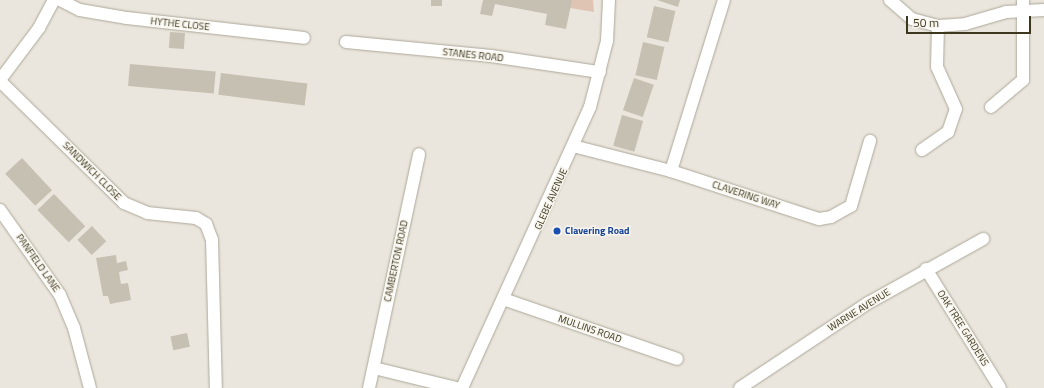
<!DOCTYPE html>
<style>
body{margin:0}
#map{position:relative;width:1044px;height:388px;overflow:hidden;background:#ebe6dd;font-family:"Titillium Web",sans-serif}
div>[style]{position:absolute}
.green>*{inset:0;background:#dfc4b3}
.building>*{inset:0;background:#c6c0b2;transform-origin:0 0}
.roads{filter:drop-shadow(0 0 1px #aca798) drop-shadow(0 0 1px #aca798)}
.minor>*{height:12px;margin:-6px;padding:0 6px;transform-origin:6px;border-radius:6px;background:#fff}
.dots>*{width:11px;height:11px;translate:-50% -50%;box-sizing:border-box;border:2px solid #f7f4ed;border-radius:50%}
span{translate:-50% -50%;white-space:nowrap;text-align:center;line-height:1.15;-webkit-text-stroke:3px #f7f4ed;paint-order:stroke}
.street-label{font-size:10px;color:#3c371d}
.transit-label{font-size:10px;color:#164399;font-weight:700}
.left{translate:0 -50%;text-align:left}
.scale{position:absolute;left:906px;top:16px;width:125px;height:18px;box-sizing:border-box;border:2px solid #3c371d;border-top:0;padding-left:5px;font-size:12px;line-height:14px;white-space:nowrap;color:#3c371d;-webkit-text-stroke:3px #f7f4ed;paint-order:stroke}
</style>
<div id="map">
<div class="green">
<div style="clip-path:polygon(522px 0,593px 0,594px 12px)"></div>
</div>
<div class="building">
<div style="left:431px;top:0;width:11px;height:6px"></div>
<div style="clip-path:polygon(483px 0,572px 0,566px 29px,545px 25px,547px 14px,495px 4px,492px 16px,480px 14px)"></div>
<div style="clip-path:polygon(657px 0,680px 0,678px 7px)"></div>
<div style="left:654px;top:6px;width:22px;height:32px;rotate:13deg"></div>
<div style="left:170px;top:32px;width:15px;height:16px;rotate:4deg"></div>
<div style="left:643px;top:42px;width:22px;height:34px;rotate:13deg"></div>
<div style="left:130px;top:64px;width:86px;height:22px;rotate:5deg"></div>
<div style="left:221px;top:73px;width:87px;height:22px;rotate:7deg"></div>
<div style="left:634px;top:78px;width:21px;height:34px;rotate:19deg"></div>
<div style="left:622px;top:115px;width:22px;height:32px;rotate:16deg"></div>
<div style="left:22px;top:158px;width:44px;height:23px;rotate:47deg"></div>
<div style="left:54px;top:194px;width:45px;height:23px;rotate:46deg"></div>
<div style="left:92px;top:226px;width:21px;height:20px;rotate:47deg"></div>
<div style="clip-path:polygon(116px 255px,117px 263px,126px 261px,128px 270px,119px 272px,121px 284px,128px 283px,131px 300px,110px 304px,108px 296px,103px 296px,96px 258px)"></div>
<div style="left:187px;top:333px;width:14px;height:17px;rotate:78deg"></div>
</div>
<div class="roads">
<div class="minor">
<div style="left:60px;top:0;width:22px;rotate:27deg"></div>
<div style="left:80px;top:10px;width:48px;rotate:9.7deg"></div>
<div style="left:127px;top:18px;width:178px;rotate:6.4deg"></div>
<div style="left:890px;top:0;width:29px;rotate:41deg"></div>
<div style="left:912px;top:19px;width:27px;rotate:15deg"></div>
<div style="left:938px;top:26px;width:27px;rotate:-4deg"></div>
<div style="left:965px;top:24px;width:43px;rotate:-16.3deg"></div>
<div style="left:1006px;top:12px;width:38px;rotate:-3deg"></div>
<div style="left:346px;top:42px;width:146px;rotate:5.5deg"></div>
<div style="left:491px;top:56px;width:110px;rotate:8.4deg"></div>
<div style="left:0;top:80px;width:65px;rotate:-53.1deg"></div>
<div style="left:39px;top:28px;width:32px;rotate:-62deg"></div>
<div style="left:0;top:81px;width:174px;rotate:44.5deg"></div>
<div style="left:124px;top:203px;width:25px;rotate:23deg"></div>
<div style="left:147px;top:213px;width:49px;rotate:5.8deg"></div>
<div style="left:196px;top:218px;width:12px;rotate:31deg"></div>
<div style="left:206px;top:224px;width:17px;rotate:69deg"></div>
<div style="left:212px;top:240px;width:148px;rotate:88.5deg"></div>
<div style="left:991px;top:107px;width:42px;rotate:-40.2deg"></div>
<div style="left:1023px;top:80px;width:80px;rotate:-90deg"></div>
<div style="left:573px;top:146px;width:101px;rotate:14.3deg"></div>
<div style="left:671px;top:171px;width:156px;rotate:18deg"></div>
<div style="left:819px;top:219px;width:12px;rotate:-9deg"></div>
<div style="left:831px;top:217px;width:23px;rotate:-29deg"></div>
<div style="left:851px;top:206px;width:68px;rotate:-73.7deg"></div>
<div style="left:922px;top:150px;width:32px;rotate:-35deg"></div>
<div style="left:948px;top:132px;width:24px;rotate:-71deg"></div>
<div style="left:956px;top:109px;width:46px;rotate:-114.3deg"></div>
<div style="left:937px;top:67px;width:41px;rotate:-88.6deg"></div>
<div style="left:671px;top:171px;width:179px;rotate:-72.8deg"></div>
<div style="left:0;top:210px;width:104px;rotate:54.8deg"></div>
<div style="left:60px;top:295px;width:36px;rotate:67deg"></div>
<div style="left:74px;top:328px;width:62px;rotate:75.1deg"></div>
<div style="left:926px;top:269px;width:140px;rotate:58.1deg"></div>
<div style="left:503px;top:299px;width:184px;rotate:19deg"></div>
<div style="left:374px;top:368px;width:84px;rotate:13.7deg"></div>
<div style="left:369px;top:388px;width:239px;rotate:-77.9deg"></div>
<div style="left:462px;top:388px;width:309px;rotate:-65.5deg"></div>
<div style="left:590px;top:107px;width:68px;rotate:-75.6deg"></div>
<div style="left:607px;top:41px;width:41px;rotate:-87.2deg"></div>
<div style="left:740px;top:388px;width:154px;rotate:-33.6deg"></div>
<div style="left:868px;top:303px;width:132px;rotate:-29.1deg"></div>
</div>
</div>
<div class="dots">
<div style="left:557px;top:231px;background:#1a4fb4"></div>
</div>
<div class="street-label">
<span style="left:180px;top:24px;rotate:6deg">HYTHE CLOSE</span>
<span style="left:473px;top:55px;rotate:6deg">STANES ROAD</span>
<span style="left:92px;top:171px;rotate:45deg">SANDWICH CLOSE</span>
<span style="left:746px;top:195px;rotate:18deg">CLAVERING WAY</span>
<span style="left:551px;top:199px;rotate:-66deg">GLEBE AVENUE</span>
<span style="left:396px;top:261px;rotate:-78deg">CAMBERTON ROAD</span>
<span style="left:38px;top:263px;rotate:55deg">PANFIELD LANE</span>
<span style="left:859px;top:310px;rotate:-32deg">WARNE AVENUE</span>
<span style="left:963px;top:328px;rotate:58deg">OAK TREE GARDENS</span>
<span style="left:590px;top:329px;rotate:19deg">MULLINS ROAD</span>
</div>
<div class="transit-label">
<span class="left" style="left:565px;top:231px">Clavering Road</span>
</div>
<div class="scale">50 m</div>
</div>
